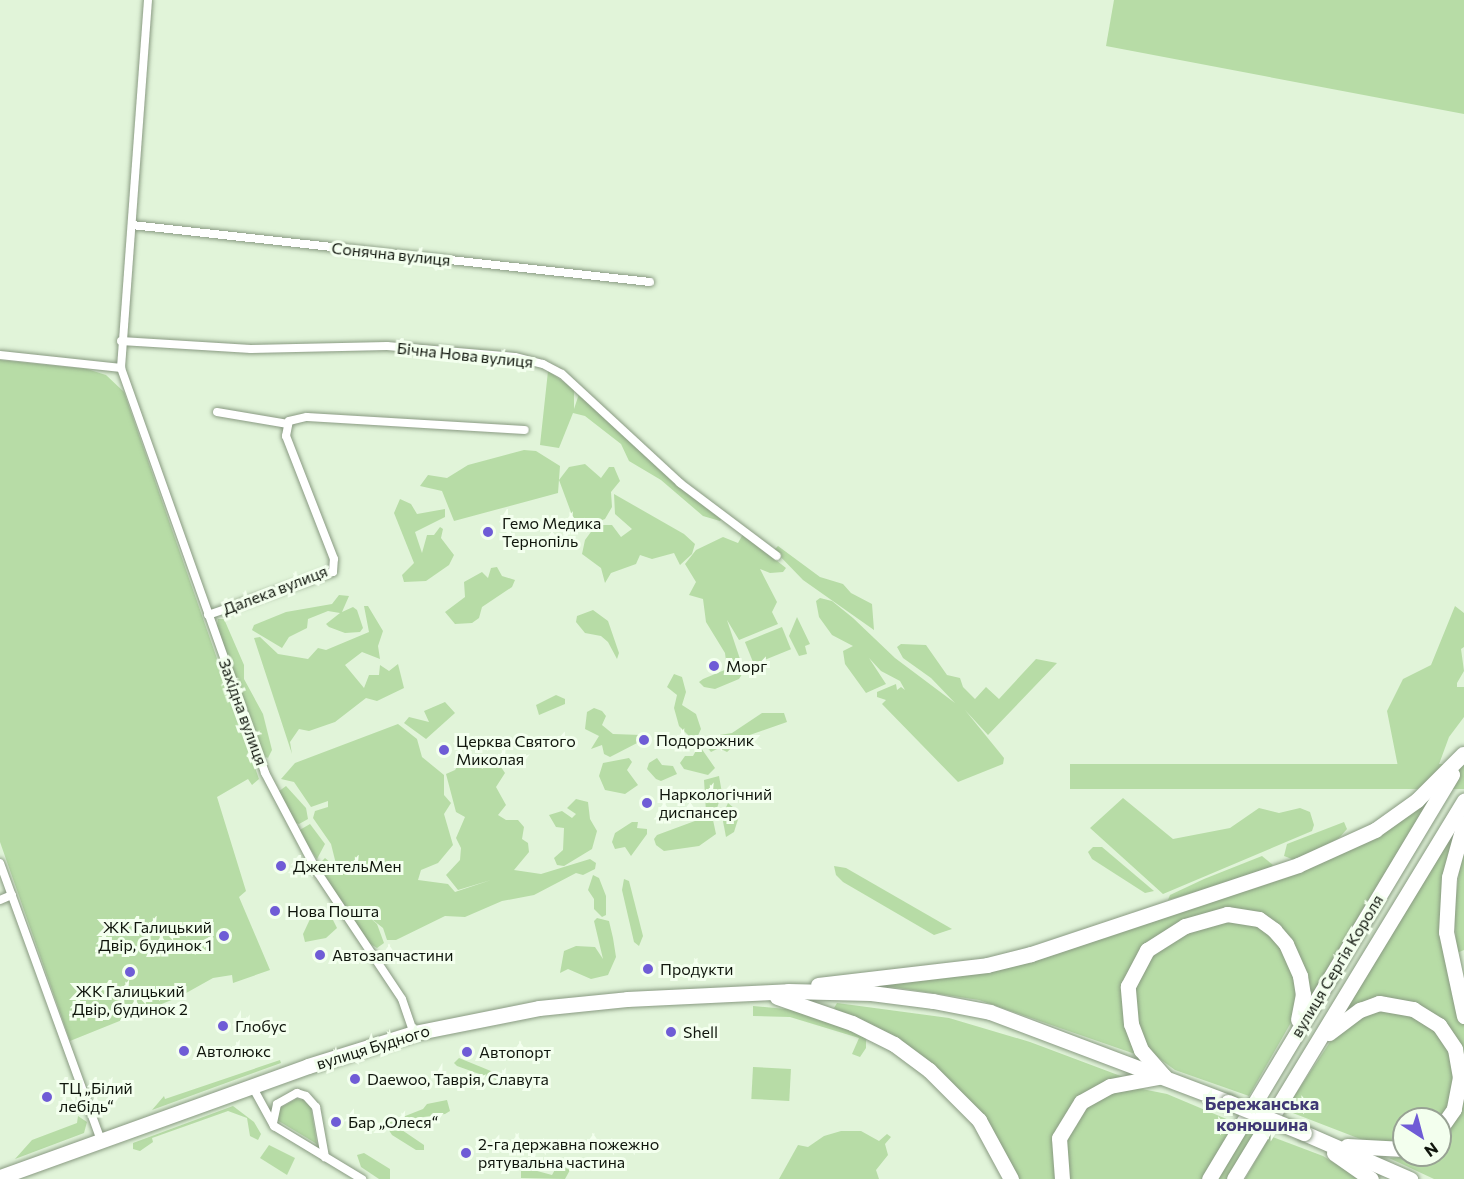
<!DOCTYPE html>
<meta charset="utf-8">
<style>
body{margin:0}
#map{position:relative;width:1464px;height:1179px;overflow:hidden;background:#e1f4d9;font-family:Commissioner,sans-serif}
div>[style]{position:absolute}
.green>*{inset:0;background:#b7dca6;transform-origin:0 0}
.roads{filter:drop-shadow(0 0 2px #899a82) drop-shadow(0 0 2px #899a82)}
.street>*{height:8px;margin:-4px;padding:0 4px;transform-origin:4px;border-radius:4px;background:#fff}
.highway>*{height:15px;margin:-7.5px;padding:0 7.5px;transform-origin:7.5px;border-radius:7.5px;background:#fff}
.bridges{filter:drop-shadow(0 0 2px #899a82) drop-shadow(0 0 2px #899a82)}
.highway-bridge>*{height:15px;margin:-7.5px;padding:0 7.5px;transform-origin:7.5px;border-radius:7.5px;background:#fff}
.dots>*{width:16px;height:16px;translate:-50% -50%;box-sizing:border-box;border:3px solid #f3ffee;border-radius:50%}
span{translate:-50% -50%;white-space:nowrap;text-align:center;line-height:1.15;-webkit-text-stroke:6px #f3ffee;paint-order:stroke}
.street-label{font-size:16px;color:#10160d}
.poi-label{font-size:16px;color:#10160d}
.left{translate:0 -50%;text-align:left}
.right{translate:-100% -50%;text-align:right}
.neighbourhood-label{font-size:18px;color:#3f3874;font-weight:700}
.north{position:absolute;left:1392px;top:1107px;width:60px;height:60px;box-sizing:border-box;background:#f3ffee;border:2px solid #98a294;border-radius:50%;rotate:144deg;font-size:16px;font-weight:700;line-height:24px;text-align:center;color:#10160d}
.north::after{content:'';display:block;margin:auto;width:21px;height:27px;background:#6f5cd6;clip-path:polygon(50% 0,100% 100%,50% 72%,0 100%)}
</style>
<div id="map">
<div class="green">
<div style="clip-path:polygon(1114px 0,1464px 0,1464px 114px,1106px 46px)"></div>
<div style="clip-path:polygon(0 360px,87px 369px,106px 375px,124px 392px,259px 779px,252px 785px,248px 779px,217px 797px,246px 891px,239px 897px,270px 970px,233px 983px,232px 975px,213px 978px,179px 997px,70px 1041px,0 842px)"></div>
<div style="clip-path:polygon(548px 371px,574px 389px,574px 409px,579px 394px,660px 470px,722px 518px,720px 521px,703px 516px,661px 480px,629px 461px,621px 444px,585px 416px,573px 413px,559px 448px,540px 445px)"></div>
<div style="clip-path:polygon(524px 450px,536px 451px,560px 466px,558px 493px,454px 521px,442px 491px,420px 486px,428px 475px,447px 478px,468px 465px)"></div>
<div style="clip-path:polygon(585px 464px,601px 478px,609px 467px,614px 467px,620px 481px,611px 492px,612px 507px,605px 519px,587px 526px,575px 523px,559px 480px,569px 467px)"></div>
<div style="clip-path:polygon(614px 494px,684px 534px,695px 544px,692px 554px,680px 565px,674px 553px,652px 559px,640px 555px,636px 564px,611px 573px,605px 583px,601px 568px,582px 554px,585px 540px,596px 525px,612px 525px,621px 537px,632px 529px,615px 514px)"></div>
<div style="clip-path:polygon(400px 499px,411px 504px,417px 514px,445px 509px,445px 517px,415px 532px,422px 553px,427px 535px,434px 535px,440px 527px,443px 529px,441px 538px,454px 555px,449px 565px,426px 581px,404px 582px,402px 575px,414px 563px,394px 513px)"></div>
<div style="clip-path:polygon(743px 534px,786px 568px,783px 572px,770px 573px,760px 569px,777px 602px,772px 612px,778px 624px,739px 640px,727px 620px,744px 671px,739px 679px,715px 689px,704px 687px,699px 682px,703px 679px,727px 669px,725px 653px,706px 622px,703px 599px,689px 595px,696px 582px,685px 564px,696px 550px,723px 537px,738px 543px)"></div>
<div style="clip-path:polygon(778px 546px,820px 577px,843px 584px,851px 593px,872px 604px,874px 630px,803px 580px,774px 550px)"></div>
<div style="clip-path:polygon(497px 567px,502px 576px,515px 580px,512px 587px,482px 607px,479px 618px,472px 623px,455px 624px,445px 612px,465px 597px,464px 582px,482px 572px,488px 578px,491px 568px)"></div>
<div style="clip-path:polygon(339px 595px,349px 596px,342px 612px,353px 607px,357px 610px,363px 628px,360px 632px,345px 633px,329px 627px,326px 624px,340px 613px,328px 611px,308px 619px,307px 628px,289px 637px,282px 648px,252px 630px,254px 625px,286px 612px,332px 604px)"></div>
<div style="clip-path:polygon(820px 598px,832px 601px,853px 618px,895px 658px,955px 703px,931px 678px,903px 658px,897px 647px,901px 644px,926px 645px,947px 675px,960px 678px,963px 687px,975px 699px,986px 687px,999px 699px,1036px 659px,1057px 663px,988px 735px,965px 710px,1004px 758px,1003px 764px,958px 782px,882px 704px,886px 700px,877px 697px,877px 692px,896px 684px,897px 690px,901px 687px,905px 690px,900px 681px,881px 671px,869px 658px,886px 684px,866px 693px,845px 664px,843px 651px,853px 646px,832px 635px,819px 617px,816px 601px)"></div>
<div style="clip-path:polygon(364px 606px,368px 606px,383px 631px,378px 646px,380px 659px,362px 652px,345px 665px,364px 688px,369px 675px,379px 675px,380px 665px,389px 671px,398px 664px,404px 688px,377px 701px,366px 698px,335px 722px,309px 731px,299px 729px,290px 742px,292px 754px,254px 638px,260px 637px,278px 654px,308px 659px,318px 648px,326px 650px,369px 632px)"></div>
<div style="clip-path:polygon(1455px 606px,1464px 613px,1464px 647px,1461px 649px,1464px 671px,1457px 683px,1457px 687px,1464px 687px,1464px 717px,1449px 737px,1438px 767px,1412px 786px,1400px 777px,1387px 711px,1403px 679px,1431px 665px)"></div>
<div style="clip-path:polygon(593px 610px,608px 621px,619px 653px,617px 659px,608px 642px,601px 636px,585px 633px,576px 622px,577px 616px)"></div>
<div style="clip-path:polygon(797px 617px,810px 644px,805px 646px,807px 654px,799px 656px,789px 636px)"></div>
<div style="clip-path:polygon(218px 619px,224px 619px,244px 665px,244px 679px,263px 714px,272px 750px,268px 758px,264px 756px,216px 632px)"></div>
<div style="left:782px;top:627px;width:24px;height:40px;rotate:68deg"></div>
<div style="clip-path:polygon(674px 674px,682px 677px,686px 692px,682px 705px,696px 714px,701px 729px,695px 742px,679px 726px,674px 708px,677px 695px,667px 687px)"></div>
<div style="clip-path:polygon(556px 695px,565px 699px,565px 704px,539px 715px,536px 705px)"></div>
<div style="clip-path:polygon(445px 702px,455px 713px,426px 739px,404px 723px,409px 717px,429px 722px,424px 711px)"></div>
<div style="clip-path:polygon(594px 708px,602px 711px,606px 716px,602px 725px,613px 734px,641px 735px,641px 741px,610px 757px,604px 754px,602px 745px,591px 749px,599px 736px,585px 729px,587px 712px)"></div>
<div style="clip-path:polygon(762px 713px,784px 713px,787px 722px,744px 737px,727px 752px,719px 748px,711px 752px,704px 744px,707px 737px,732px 733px)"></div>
<div style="clip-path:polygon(398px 724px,417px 739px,422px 757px,444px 775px,444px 795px,451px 803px,444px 814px,453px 845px,438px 863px,421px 870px,418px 880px,448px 884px,455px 892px,491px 880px,458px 890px,446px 875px,460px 860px,461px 848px,456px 838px,465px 817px,456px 812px,446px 774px,455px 770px,460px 762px,469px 767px,499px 764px,505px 773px,496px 787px,506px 805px,498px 815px,506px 820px,518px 820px,524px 827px,522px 839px,528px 843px,529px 852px,514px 870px,541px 874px,590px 859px,596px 863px,595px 869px,583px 875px,576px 873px,534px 895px,502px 901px,465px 917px,445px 916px,396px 940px,387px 940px,383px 928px,368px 916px,377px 924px,384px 943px,377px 948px,361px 938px,322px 872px,320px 863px,325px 858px,337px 868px,331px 844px,313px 818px,315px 811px,328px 807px,328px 801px,311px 807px,294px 782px,281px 779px,295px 763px)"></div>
<div style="clip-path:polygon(699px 745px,715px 768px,708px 775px,684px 769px,680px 763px,685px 756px,693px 756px)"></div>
<div style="clip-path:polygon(629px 758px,632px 762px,627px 770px,638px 785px,625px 794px,605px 790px,599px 776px,603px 763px)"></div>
<div style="clip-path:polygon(657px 758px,662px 765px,673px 766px,677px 774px,661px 781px,656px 779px,647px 769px,649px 763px)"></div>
<div style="left:1464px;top:764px;width:25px;height:394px;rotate:90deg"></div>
<div style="clip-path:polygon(719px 776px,722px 793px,713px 820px,716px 834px,699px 846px,664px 851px,656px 845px,654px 839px,657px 835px,703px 818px,706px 812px,704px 780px)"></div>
<div style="clip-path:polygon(286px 786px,306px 808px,308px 819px,299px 824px,293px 822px,278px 792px)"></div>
<div style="clip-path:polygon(1123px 798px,1173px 839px,1230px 828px,1259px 808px,1279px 813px,1300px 808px,1310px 812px,1314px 825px,1312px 831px,1163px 894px,1090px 828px)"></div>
<div style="clip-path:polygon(1430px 798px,1309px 1001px,1278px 927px,1211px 915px,1131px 967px,1138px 1055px,979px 1000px,879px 985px,1043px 957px,1158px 920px)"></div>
<div style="clip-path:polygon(576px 799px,588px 802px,590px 819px,597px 831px,592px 849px,564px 866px,557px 865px,554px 858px,563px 850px,564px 828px,556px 827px,549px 815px,562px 811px,572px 818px,576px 814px,567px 808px)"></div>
<div style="clip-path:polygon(728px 803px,740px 813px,734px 832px,726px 837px,722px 816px)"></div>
<div style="clip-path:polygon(1460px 821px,1447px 877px,1464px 1024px,1464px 1072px,1459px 1046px,1405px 1003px,1340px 1016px)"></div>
<div style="clip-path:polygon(632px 822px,638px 822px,637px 828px,647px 829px,647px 834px,631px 856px,625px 847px,615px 849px,612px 842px,615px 833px)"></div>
<div style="clip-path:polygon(1344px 822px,1347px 829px,1339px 838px,1297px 861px,1284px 856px,1287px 844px)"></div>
<div style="clip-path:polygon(310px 824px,325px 844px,317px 859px,298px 831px)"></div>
<div style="clip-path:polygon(1464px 834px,1464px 950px,1457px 953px,1454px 913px)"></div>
<div style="clip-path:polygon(1093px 847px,1102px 847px,1154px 891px,1145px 893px,1092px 859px,1088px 852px)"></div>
<div style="clip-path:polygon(1262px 856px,1273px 865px,1268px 871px,1168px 900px,1170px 895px,1204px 879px)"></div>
<div style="clip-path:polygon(834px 866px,846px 868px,952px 929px,934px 935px,843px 882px,836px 875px)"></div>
<div style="clip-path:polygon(593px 875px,599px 878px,606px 896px,606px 915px,602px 917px,594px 909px,594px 899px,588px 890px)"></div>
<div style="clip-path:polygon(624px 879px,629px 881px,643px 936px,639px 946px,634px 942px,622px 890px)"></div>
<div style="clip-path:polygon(311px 917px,332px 918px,337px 928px,326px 938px,305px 942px,303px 934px)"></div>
<div style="clip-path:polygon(597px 918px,609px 921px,613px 938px,616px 957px,608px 975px,591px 979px,568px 969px,560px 973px,564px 951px,576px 946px,595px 947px,603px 959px,594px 921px)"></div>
<div style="clip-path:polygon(1235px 920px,1258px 924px,1293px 961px,1297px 1012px,1249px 1096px,1175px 1070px,1153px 1054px,1139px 1036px,1133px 983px,1143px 962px,1185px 932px)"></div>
<div style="clip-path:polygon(837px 1003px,949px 1018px,1030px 1042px,1126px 1078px,1071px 1108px,1058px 1179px,1016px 1179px,972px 1107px,837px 1011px,834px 1008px)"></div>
<div style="clip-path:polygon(753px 1006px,796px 1010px,842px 1024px,866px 1037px,866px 1048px,860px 1057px,852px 1054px,859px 1038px,790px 1017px,753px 1016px)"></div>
<div style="clip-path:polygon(1377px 1009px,1424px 1018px,1454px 1058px,1454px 1096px,1440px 1119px,1404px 1119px,1404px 1146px,1381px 1147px,1285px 1110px,1336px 1033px)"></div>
<div style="clip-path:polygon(459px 1058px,508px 1078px,510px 1085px,457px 1066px,454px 1063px)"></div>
<div style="clip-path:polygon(280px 1060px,281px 1063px,152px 1110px,164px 1096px,165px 1099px)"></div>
<div style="left:753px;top:1067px;width:38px;height:32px;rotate:3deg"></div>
<div style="clip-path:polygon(1137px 1088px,1167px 1094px,1236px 1123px,1202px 1179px,1067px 1179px,1063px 1147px,1072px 1119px,1097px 1096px)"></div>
<div style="clip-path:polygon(1464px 1088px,1464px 1179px,1434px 1179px,1389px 1158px,1440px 1155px,1440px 1135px)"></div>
<div style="clip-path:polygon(296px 1099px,306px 1100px,311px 1108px,317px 1144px,277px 1120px,280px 1108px)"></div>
<div style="clip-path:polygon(447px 1100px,450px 1111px,445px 1114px,395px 1121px,396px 1126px,424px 1145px,424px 1150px,416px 1150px,392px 1135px,385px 1124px,423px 1109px,427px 1104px)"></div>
<div style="clip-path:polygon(233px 1106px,254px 1122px,261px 1134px,258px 1140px,250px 1136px,247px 1118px,228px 1111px,152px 1138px,153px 1142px,140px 1151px,133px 1149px,133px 1143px)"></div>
<div style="clip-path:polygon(78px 1116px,87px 1122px,84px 1133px,15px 1159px,32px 1140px,77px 1123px)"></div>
<div style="clip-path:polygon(1245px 1127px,1258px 1132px,1230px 1179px,1214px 1179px)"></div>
<div style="clip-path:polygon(841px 1131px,861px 1131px,879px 1141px,887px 1134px,891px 1137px,885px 1144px,888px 1155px,876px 1170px,879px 1179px,779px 1179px,798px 1145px,808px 1147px,824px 1136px)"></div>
<div style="clip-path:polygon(1270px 1136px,1323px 1156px,1360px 1179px,1245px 1179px)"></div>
<div style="clip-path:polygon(269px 1145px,295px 1158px,287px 1175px,260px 1158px)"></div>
<div style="clip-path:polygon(364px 1153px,390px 1169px,390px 1179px,379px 1179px,361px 1167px,357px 1155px)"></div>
<div style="clip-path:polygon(558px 1164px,570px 1170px,565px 1179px,521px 1178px,521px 1171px,526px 1168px,552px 1175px)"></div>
</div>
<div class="roads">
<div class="street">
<div style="left:148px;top:0;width:369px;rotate:94.2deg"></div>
<div style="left:121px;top:368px;width:430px;rotate:70.4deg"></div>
<div style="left:265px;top:773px;width:113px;rotate:62.1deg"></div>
<div style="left:318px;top:873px;width:151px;rotate:56.3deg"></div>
<div style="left:402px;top:999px;width:36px;rotate:71deg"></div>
<div style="left:132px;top:225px;width:521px;rotate:6.28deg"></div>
<div style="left:121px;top:341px;width:130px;rotate:3.5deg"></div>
<div style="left:251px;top:349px;width:136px;rotate:-1.3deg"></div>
<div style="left:387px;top:346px;width:128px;rotate:4.9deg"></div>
<div style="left:515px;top:357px;width:29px;rotate:14deg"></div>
<div style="left:543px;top:364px;width:21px;rotate:28deg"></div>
<div style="left:562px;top:374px;width:161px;rotate:42.7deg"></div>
<div style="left:680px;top:483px;width:121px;rotate:37deg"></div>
<div style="left:0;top:355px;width:122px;rotate:6.1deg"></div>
<div style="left:217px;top:412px;width:72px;rotate:9.6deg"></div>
<div style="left:208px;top:615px;width:132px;rotate:-19deg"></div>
<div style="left:333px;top:572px;width:13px;rotate:-86deg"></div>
<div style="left:334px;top:559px;width:132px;rotate:-111.3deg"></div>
<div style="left:286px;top:436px;width:15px;rotate:-79deg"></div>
<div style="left:289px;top:421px;width:18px;rotate:-13deg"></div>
<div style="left:307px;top:417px;width:218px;rotate:3.4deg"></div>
<div style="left:0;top:863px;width:296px;rotate:70deg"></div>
<div style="left:0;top:900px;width:13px;rotate:-23deg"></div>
<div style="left:252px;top:1086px;width:46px;rotate:61.2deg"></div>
<div style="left:274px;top:1126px;width:103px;rotate:31.1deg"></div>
<div style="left:273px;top:1123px;width:19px;rotate:-78deg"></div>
<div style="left:277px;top:1104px;width:23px;rotate:-29deg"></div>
<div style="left:297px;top:1093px;width:9px;rotate:18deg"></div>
<div style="left:306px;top:1096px;width:15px;rotate:48deg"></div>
<div style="left:316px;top:1107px;width:51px;rotate:79.8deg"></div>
</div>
<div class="highway">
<div style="left:1464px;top:823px;width:56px;rotate:105.5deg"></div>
<div style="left:1449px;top:877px;width:55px;rotate:93.1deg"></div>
<div style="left:1446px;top:932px;width:86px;rotate:77.9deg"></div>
<div style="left:818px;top:985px;width:170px;rotate:-6.7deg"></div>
<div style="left:987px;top:965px;width:45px;rotate:-14deg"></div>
<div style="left:1031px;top:954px;width:281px;rotate:-18.4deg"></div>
<div style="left:1298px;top:865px;width:85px;rotate:-24.4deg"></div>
<div style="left:1375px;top:830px;width:52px;rotate:-35.5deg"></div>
<div style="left:1417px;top:800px;width:65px;rotate:-45deg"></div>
<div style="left:777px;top:997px;width:79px;rotate:19.1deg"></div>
<div style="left:852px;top:1023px;width:47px;rotate:26.6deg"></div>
<div style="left:894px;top:1044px;width:44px;rotate:36.6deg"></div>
<div style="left:929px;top:1070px;width:71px;rotate:45deg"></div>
<div style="left:979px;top:1120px;width:67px;rotate:61.5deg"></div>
<div style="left:1329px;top:1033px;width:39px;rotate:-37deg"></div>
<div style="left:1360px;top:1010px;width:20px;rotate:-20deg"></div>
<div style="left:1379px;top:1003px;width:35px;rotate:10deg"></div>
<div style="left:1413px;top:1009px;width:31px;rotate:32deg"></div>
<div style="left:1439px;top:1025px;width:29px;rotate:56deg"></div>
<div style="left:1455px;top:1049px;width:28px;rotate:80deg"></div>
<div style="left:1460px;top:1077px;width:33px;rotate:101deg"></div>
<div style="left:1454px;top:1109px;width:24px;rotate:125deg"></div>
<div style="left:1162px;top:1074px;width:32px;rotate:-131deg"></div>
<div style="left:1141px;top:1050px;width:28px;rotate:-111deg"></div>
<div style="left:1131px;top:1024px;width:38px;rotate:-95deg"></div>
<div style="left:1128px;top:986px;width:41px;rotate:-62.2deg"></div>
<div style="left:1147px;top:950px;width:45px;rotate:-32.3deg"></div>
<div style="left:1185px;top:926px;width:44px;rotate:-15.9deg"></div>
<div style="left:1227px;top:914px;width:32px;rotate:9deg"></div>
<div style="left:1259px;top:919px;width:19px;rotate:36deg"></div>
<div style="left:1274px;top:930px;width:18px;rotate:49deg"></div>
<div style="left:1286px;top:944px;width:35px;rotate:66deg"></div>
<div style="left:1300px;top:976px;width:18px;rotate:81deg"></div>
<div style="left:1303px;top:994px;width:26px;rotate:101deg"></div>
<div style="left:1304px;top:1133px;width:116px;rotate:23.5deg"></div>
<div style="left:1347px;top:1146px;width:57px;rotate:3deg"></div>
<div style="left:1334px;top:1153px;width:45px;rotate:35.1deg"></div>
<div style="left:0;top:1177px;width:327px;rotate:-19.8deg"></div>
<div style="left:308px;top:1066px;width:111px;rotate:-17.3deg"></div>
<div style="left:414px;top:1033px;width:127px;rotate:-11.3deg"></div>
<div style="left:539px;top:1008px;width:88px;rotate:-5.8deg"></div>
<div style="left:627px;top:999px;width:161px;rotate:-2.8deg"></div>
<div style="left:788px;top:991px;width:83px;rotate:1.4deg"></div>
<div style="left:871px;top:993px;width:63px;rotate:7.4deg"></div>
<div style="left:933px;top:1001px;width:58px;rotate:10.9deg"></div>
<div style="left:990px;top:1012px;width:254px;rotate:20.7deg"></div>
<div style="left:1062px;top:1179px;width:41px;rotate:-94.2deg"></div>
<div style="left:1059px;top:1138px;width:42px;rotate:-58.6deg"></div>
<div style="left:1081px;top:1102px;width:33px;rotate:-29deg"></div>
<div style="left:1110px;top:1086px;width:55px;rotate:-10.5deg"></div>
<div style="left:1209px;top:1179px;width:472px;rotate:-59deg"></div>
<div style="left:1234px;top:1179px;width:443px;rotate:-58.7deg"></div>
</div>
</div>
<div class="bridges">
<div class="highway-bridge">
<div style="left:1228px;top:1102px;width:82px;rotate:22.2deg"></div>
</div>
</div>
<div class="dots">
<div style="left:488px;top:532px;background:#6f5cd6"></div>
<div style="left:714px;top:666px;background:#6f5cd6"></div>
<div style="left:644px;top:740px;background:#6f5cd6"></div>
<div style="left:444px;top:750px;background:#6f5cd6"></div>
<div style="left:647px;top:803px;background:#6f5cd6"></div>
<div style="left:281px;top:866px;background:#6f5cd6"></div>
<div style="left:275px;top:911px;background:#6f5cd6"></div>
<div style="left:224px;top:936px;background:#6f5cd6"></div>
<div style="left:320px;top:955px;background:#6f5cd6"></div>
<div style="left:648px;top:969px;background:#6f5cd6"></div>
<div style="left:130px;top:972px;background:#6f5cd6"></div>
<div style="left:223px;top:1026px;background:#6f5cd6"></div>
<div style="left:671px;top:1032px;background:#6f5cd6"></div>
<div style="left:184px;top:1051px;background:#6f5cd6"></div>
<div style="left:467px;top:1052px;background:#6f5cd6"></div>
<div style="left:355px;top:1079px;background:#6f5cd6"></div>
<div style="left:47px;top:1097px;background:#6f5cd6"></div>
<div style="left:336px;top:1122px;background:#6f5cd6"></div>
<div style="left:466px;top:1153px;background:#6f5cd6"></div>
</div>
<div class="street-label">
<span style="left:391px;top:254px;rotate:6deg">Сонячна вулиця</span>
<span style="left:465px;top:355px;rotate:6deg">Бічна Нова вулиця</span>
<span style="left:275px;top:590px;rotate:-21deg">Далека вулиця</span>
<span style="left:243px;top:712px;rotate:70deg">Західна вулиця</span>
<span style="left:1337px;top:966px;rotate:-59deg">вулиця Сергія Короля</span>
<span style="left:373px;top:1047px;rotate:-17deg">вулиця Будного</span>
</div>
<div class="poi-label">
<span class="left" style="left:502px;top:532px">Гемо Медика<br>Тернопіль</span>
<span class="left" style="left:726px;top:666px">Морг</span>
<span class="left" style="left:656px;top:740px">Подорожник</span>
<span class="left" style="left:456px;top:750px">Церква Святого<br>Миколая</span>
<span class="left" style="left:659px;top:803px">Наркологічний<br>диспансер</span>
<span class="left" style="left:293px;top:866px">ДжентельМен</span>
<span class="left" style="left:287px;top:911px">Нова Пошта</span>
<span class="right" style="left:212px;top:936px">ЖК Галицький<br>Двір, будинок 1</span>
<span class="left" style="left:332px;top:955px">Автозапчастини</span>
<span class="left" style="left:660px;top:969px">Продукти</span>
<span style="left:130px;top:1000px">ЖК Галицький<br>Двір, будинок 2</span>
<span class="left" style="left:235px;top:1026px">Глобус</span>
<span class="left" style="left:683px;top:1032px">Shell</span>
<span class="left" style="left:196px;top:1051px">Автолюкс</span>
<span class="left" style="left:479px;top:1052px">Автопорт</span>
<span class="left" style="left:367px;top:1079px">Daewoo, Таврія, Славута</span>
<span class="left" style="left:59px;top:1097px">ТЦ „Білий<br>лебідь“</span>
<span class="left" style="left:348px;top:1122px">Бар „Олеся“</span>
<span class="left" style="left:478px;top:1153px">2-га державна пожежно<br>рятувальна частина</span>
</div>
<div class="neighbourhood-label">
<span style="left:1262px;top:1114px">Бережанська<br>конюшина</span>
</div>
<div class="north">N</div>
</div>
